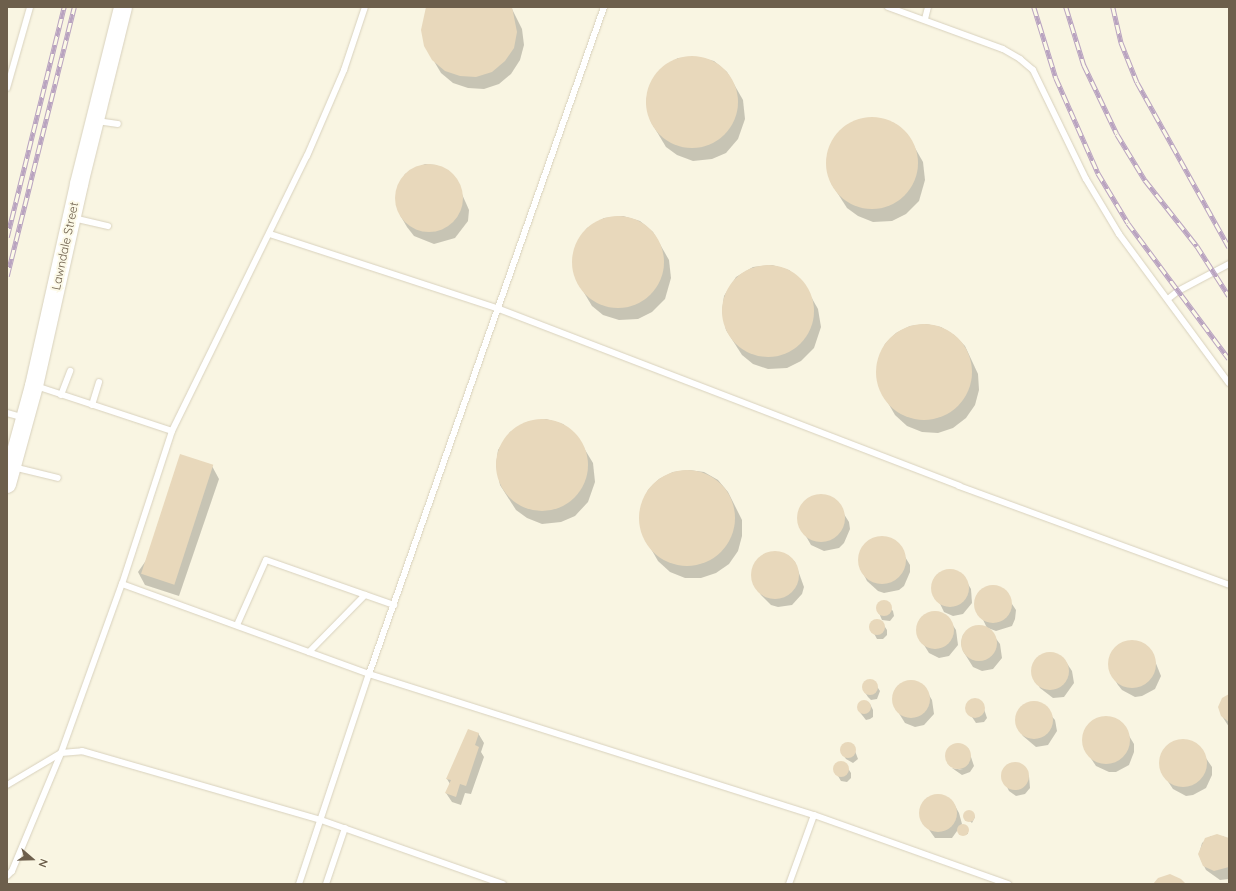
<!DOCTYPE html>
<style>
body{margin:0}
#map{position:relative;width:1236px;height:891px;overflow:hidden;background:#f9f5e2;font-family:Quicksand,sans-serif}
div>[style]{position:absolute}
.shadow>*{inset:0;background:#0003}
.building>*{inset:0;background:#e8d8bb;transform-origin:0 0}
.round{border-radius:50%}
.roads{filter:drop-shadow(0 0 1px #d8d1bd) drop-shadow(0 0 1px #d8d1bd)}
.service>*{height:6px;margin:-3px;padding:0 3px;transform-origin:3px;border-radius:3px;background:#fff}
.secondary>*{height:18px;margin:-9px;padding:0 9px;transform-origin:9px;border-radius:9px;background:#fff}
.rail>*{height:4.5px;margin-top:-2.25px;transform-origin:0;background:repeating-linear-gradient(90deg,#fcf9e7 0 9px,#b9a3c0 0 18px);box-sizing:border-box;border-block:1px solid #b9a3c0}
span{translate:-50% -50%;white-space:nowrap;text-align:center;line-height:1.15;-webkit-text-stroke:4px #fcf9e7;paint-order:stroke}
.street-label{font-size:12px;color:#6d5f4c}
.frame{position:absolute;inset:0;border:8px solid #6d5f4c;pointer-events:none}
.north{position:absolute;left:12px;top:839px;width:40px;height:40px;-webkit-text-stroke:3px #fcf9e7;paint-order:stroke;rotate:110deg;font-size:11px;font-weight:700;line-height:16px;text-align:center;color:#6d5f4c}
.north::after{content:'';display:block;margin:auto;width:14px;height:18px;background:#6d5f4c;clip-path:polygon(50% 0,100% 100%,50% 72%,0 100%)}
</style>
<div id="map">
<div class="shadow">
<div style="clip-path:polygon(427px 7px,511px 7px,522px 29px,524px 45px,520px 60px,511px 74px,499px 84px,484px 89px,468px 88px,453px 83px,441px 73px,425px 46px,422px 30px)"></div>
<div style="clip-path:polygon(697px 57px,714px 61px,727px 72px,743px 100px,745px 119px,738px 139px,726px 153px,712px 159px,693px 161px,677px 155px,666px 147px,651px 122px,646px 102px,649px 87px,661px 69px,678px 58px)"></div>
<div style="clip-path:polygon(877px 118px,894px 123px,907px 134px,923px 162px,925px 180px,919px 201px,906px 214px,892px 221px,873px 222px,858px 216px,847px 208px,831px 183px,827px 164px,829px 149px,841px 130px,858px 120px)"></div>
<div style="clip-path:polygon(425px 164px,436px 165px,454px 176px,469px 210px,468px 221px,455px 238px,434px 244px,414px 236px,407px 227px,400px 215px,396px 193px,405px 174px)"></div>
<div style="clip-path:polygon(623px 216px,640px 221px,653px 232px,669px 260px,671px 278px,665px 299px,652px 312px,638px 319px,619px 320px,603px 315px,592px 306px,577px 281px,573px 262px,575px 247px,587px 228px,604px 218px)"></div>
<div style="clip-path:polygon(772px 265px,789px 270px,802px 281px,818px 309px,821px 327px,814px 348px,801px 361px,787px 368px,768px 369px,753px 364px,742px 355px,726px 330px,722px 311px,724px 296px,736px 277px,753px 267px)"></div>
<div style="clip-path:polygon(926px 324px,941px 327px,954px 335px,965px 346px,978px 374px,979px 390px,975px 405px,966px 418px,953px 428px,938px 433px,922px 432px,907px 426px,895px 415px,880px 389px,877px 374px,879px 358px,885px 344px,896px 333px,910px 326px)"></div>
<div style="clip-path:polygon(546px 419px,563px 424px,576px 435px,593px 463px,595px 482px,588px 502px,575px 516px,561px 522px,542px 524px,527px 518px,516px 510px,500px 485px,496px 465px,498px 450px,510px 432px,527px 422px)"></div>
<div style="clip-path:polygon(212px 466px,219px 479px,179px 596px,145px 585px,138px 572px)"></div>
<div style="clip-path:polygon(689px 470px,704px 472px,718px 480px,728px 492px,742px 520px,742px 536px,738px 551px,729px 564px,716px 573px,701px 578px,685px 578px,670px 572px,658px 561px,643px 535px,640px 520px,642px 504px,648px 490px,659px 479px,673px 472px)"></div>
<div style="clip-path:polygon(821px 495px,835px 500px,849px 522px,850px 529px,844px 543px,839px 548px,824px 551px,811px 545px,807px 538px,801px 529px,799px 514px,807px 500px)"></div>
<div style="clip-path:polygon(881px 537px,896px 542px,910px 565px,910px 572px,904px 586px,899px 590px,884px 593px,878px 591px,867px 581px,862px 571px,859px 556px,867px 543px)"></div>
<div style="clip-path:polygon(774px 552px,789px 556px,795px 562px,804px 587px,802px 594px,792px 605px,778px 607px,771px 605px,761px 595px,755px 586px,753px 571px,760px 558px)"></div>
<div style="clip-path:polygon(951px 570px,960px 573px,965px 579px,971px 589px,972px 603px,963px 614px,953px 616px,944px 612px,932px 587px,934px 579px,943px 572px)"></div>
<div style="clip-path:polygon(994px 586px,1003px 589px,1010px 601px,1016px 610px,1015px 619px,1012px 626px,996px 631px,988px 628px,1000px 644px,1002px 658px,993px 669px,982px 671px,973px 667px,963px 651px,961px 643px,963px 635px,972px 627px,980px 626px,987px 628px,975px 603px,977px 595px,986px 587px)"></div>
<div style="clip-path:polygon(884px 602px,893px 611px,894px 616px,890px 621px,882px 620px,879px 613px,877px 607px)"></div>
<div style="clip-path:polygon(936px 612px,945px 615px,950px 621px,956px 630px,958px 645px,949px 656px,939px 658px,929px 653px,919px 637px,917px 629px,919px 621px,928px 613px)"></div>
<div style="clip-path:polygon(876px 620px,883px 624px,887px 630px,887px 635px,883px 639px,877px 639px,871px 628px,871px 624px)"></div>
<div style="clip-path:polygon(1139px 642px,1151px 651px,1161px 676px,1155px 689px,1142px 696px,1135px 697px,1122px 690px,1118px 685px,1112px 675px,1110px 660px,1117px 647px,1124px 643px)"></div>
<div style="clip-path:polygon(1045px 654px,1057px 654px,1066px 662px,1072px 671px,1074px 683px,1064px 697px,1053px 698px,1040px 688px,1034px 678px,1033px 666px)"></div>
<div style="clip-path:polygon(867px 681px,873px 681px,876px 685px,880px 691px,877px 699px,871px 700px,868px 697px,864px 691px,864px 684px)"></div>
<div style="clip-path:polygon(912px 681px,921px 684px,926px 690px,932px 700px,934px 714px,924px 725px,915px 727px,905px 723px,895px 707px,893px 698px,895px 690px,904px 683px)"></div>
<div style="clip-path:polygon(1229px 696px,1229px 727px,1222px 716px)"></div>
<div style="clip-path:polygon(971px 700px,982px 703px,987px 718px,984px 722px,976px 723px,970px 714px,966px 707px)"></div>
<div style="clip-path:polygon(862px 701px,870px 704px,873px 710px,873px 717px,870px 719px,866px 720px,858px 710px)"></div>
<div style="clip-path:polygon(1028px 703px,1040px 703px,1055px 720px,1057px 731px,1048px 745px,1036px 747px,1023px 736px,1017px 727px,1017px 715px)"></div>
<div style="clip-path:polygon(1105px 717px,1120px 721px,1134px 744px,1134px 752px,1129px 765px,1116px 772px,1109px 772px,1096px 766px,1086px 751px,1083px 736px,1091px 722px)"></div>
<div style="clip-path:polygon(478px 733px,484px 743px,481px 752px,484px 757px,471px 794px,465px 793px,461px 805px,452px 802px,446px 793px,450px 784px,447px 779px)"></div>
<div style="clip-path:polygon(1183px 740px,1197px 745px,1212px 767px,1212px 775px,1206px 788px,1193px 795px,1186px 796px,1173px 789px,1163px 774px,1161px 759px,1168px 746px)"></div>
<div style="clip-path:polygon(846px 744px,852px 745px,855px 751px,858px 759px,853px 763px,846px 759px,842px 753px,841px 749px)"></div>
<div style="clip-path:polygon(957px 744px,968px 748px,974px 766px,970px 772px,962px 775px,952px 768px,963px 770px,950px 766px,946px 759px,951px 747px)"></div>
<div style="clip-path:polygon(839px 763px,847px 767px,851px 773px,851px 778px,847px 782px,841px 781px,835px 771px,836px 765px)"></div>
<div style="clip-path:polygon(1019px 764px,1029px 776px,1030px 788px,1025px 794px,1016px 796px,1009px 791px,1002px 777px,1007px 766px)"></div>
<div style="clip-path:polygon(939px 795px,944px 796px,954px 804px,959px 813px,962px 824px,952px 838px,935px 838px,922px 820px,921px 808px,927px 798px)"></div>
<div style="clip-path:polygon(967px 811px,972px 812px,975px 817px,972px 823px,964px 816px)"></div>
<div style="clip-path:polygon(961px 827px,968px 828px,968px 834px,960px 834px)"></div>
<div style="clip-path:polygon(1211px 836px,1223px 836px,1229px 841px,1229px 879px,1220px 880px,1206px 870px,1201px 860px,1199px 854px,1202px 843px)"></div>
</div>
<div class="building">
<div style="clip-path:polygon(426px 7px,512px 7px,517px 32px,514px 48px,505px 61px,492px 72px,476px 77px,460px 76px,445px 71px,432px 60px,424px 46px,421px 30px)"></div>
<div class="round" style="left:646px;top:56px;width:92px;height:92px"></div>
<div class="round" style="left:826px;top:117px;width:92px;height:92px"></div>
<div class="round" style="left:395px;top:164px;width:68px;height:68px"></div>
<div class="round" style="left:572px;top:216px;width:92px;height:92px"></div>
<div class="round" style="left:722px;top:265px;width:92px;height:92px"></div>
<div class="round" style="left:876px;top:324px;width:96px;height:96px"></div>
<div class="round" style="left:496px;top:419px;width:92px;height:92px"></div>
<div style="left:180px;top:454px;width:35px;height:126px;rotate:18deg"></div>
<div class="round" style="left:639px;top:470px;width:96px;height:96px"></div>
<div class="round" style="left:797px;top:494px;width:48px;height:48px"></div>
<div class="round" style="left:858px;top:536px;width:48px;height:48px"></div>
<div class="round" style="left:751px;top:551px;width:48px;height:48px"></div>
<div class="round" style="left:931px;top:569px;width:38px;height:38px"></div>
<div class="round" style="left:974px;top:585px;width:38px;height:38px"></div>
<div class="round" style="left:876px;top:600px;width:16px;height:16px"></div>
<div class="round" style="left:916px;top:611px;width:38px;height:38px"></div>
<div class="round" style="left:869px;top:619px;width:16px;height:16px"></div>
<div class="round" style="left:961px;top:625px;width:36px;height:36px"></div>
<div class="round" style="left:1108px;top:640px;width:48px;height:48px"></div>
<div class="round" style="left:1031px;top:652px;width:38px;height:38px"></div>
<div class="round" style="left:862px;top:679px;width:16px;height:16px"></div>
<div class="round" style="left:892px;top:680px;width:38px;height:38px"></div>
<div style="clip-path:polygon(1229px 694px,1229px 722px,1221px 716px,1218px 707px,1222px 698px)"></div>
<div class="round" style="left:965px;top:698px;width:20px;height:20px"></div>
<div class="round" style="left:857px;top:700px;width:14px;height:14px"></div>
<div class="round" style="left:1015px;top:701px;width:38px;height:38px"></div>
<div class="round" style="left:1082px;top:716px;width:48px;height:48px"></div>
<div style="clip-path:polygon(468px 729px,479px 733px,475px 745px,479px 747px,466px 786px,460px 784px,456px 797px,445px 793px,451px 780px,446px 779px)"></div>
<div class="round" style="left:1159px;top:739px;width:48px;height:48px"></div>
<div class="round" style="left:840px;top:742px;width:16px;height:16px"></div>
<div class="round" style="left:945px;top:743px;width:26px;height:26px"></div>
<div class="round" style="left:833px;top:761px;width:16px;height:16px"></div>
<div class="round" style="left:1001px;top:762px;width:28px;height:28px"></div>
<div class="round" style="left:919px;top:794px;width:38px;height:38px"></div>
<div class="round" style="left:963px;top:810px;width:12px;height:12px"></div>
<div class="round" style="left:957px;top:824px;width:12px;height:12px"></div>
<div style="clip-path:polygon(1217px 834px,1229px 838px,1229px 867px,1214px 871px,1203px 866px,1198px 854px,1205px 838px)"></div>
<div style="clip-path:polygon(1170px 874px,1181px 879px,1186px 884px,1153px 884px,1158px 878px)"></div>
</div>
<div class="roads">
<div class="service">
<div style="left:888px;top:7px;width:122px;rotate:20.1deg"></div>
<div style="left:1003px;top:49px;width:20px;rotate:30deg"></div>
<div style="left:1020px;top:59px;width:17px;rotate:40deg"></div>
<div style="left:1033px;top:70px;width:121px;rotate:64.1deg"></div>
<div style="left:1086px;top:179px;width:64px;rotate:59deg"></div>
<div style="left:1119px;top:234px;width:185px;rotate:53.6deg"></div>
<div style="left:925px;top:19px;width:12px;rotate:-76deg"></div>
<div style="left:7px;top:88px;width:84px;rotate:-74.1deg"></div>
<div style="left:97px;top:121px;width:21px;rotate:8deg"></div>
<div style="left:73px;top:218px;width:36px;rotate:13deg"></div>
<div style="left:270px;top:234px;width:241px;rotate:18.1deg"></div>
<div style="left:499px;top:309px;width:493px;rotate:21deg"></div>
<div style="left:959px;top:486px;width:288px;rotate:20.1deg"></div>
<div style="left:1168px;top:299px;width:13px;rotate:-39deg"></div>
<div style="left:1178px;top:291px;width:58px;rotate:-27.9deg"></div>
<div style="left:36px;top:386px;width:143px;rotate:18.3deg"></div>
<div style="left:61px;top:395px;width:26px;rotate:-69deg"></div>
<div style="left:92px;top:405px;width:24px;rotate:-73deg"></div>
<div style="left:7px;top:413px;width:18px;rotate:16deg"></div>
<div style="left:13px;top:467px;width:46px;rotate:13.7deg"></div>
<div style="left:122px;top:584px;width:263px;rotate:20deg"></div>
<div style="left:369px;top:674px;width:467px;rotate:17.6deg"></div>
<div style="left:814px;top:815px;width:206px;rotate:19.6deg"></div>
<div style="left:237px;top:625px;width:71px;rotate:-66deg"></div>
<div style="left:266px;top:560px;width:136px;rotate:19.4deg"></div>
<div style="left:309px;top:652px;width:80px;rotate:-45.5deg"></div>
<div style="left:7px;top:785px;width:63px;rotate:-30.7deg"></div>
<div style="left:61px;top:753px;width:21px;rotate:-5deg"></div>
<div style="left:82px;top:751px;width:249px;rotate:16.1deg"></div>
<div style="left:321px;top:820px;width:193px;rotate:19.4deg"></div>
<div style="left:7px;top:876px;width:7px;rotate:-45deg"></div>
<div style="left:12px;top:871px;width:128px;rotate:-67.4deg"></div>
<div style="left:61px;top:753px;width:180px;rotate:-70.2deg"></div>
<div style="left:122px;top:584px;width:161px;rotate:-71.9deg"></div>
<div style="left:172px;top:431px;width:306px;rotate:-63.9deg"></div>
<div style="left:307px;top:156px;width:94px;rotate:-66.7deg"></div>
<div style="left:344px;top:70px;width:66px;rotate:-71.6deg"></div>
<div style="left:299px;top:884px;width:221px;rotate:-71.6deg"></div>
<div style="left:369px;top:674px;width:707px;rotate:-70.59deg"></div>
<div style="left:326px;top:884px;width:59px;rotate:-71.3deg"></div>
<div style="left:789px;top:884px;width:73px;rotate:-70.1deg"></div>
</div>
<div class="secondary">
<div style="left:7px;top:484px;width:102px;rotate:-74.6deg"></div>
<div style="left:34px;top:386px;width:207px;rotate:-77.4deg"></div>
<div style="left:79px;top:184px;width:182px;rotate:-76deg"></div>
</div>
</div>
<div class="rail">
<div style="left:1034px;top:7px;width:74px;rotate:72.8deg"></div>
<div style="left:1056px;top:78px;width:104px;rotate:66.1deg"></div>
<div style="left:1098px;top:173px;width:58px;rotate:59deg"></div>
<div style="left:1128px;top:223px;width:169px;rotate:53.4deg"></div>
<div style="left:1066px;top:7px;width:61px;rotate:72.8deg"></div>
<div style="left:1084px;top:65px;width:76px;rotate:64.4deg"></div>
<div style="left:1117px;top:134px;width:54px;rotate:58.7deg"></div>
<div style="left:1145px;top:180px;width:84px;rotate:51.8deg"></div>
<div style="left:1197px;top:246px;width:59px;rotate:57.4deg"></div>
<div style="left:1113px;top:7px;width:36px;rotate:77deg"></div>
<div style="left:1121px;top:42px;width:43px;rotate:68.2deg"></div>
<div style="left:1137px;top:82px;width:189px;rotate:60.9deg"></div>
<div style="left:7px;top:237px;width:237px;rotate:-76.1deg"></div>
<div style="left:7px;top:276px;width:277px;rotate:-76deg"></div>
</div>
<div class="street-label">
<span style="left:65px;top:246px;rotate:-78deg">Lawndale Street</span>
</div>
<div class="frame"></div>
<div class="north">N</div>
</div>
